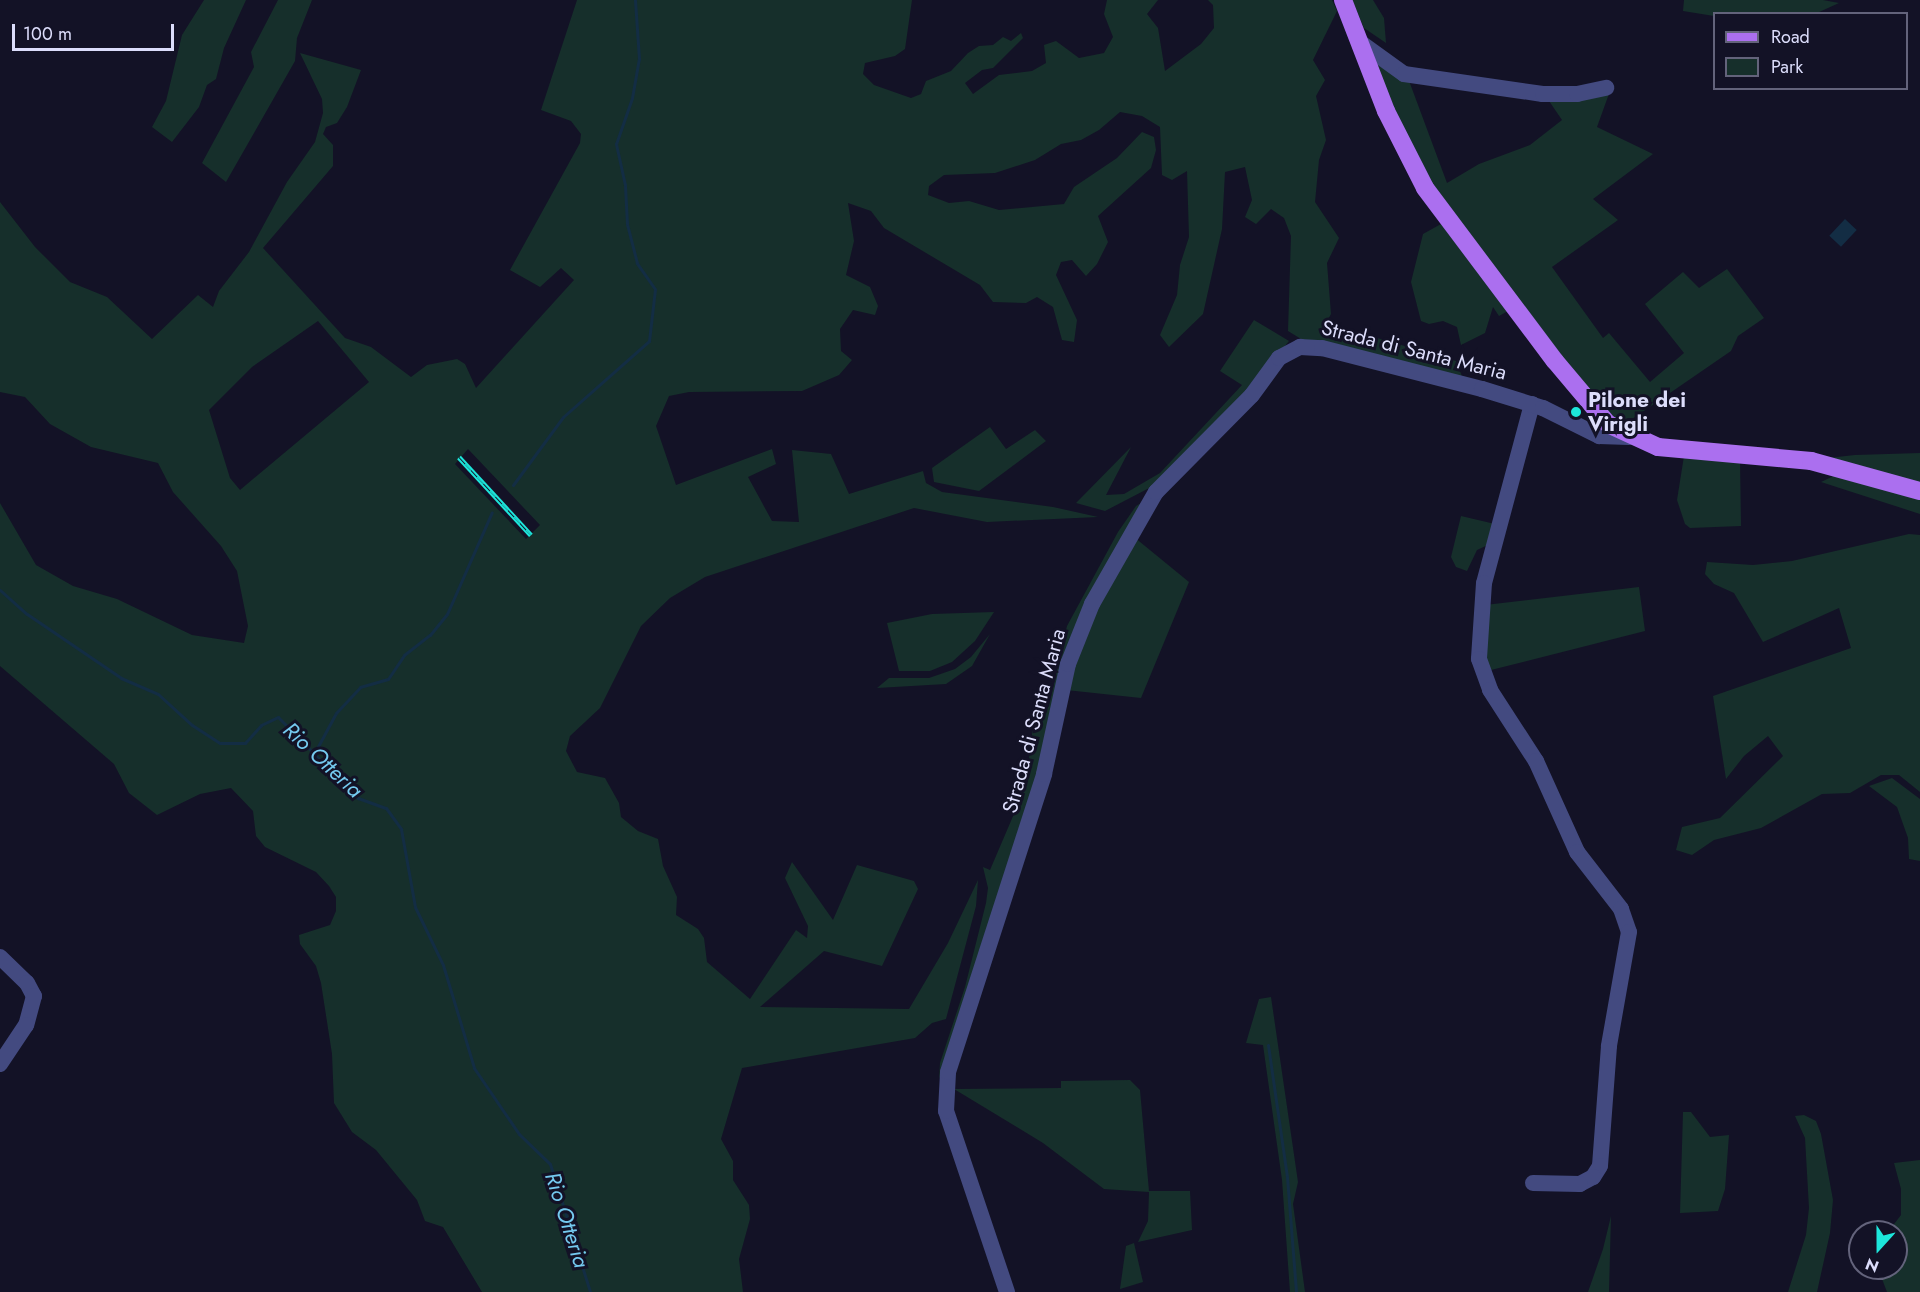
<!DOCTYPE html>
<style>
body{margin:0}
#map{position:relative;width:1920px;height:1292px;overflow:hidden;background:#131226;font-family:Jost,sans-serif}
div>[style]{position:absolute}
.green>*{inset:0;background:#162f2b}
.water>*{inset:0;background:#132d44;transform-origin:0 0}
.stream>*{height:3px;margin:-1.5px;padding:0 1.5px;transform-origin:1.5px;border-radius:1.5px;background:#132d44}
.minor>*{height:16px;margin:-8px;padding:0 8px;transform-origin:8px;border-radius:8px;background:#434a80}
.major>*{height:18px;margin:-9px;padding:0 9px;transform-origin:9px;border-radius:9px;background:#ab6fef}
.rail>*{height:5px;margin-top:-2.5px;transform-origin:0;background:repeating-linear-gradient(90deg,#131226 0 9px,#1de6db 0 18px);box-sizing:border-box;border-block:2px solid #1de6db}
.dots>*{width:16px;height:16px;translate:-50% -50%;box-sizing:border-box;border:3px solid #131226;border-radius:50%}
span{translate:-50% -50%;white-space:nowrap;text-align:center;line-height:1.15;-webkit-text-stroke:6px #131226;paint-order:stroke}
.street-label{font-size:21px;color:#dcddfb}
.poi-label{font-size:21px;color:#dcddfb;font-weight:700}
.left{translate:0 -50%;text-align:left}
.water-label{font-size:22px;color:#75caf0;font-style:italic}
.legend{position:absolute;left:1713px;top:12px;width:195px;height:78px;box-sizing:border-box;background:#131226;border:2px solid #63637b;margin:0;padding:8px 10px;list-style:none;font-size:18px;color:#dcddfb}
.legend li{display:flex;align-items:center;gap:12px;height:30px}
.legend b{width:30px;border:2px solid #63637b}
.north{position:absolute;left:1848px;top:1220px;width:60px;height:60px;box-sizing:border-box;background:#131226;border:2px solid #63637b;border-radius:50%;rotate:201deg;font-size:16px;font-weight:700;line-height:24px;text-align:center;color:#dcddfb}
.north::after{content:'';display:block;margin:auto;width:21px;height:27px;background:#1de6db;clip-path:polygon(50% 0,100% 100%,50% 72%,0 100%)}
.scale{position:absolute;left:12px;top:24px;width:162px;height:27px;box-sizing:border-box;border:3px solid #dcddfb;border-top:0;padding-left:8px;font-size:18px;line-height:21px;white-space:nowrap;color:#dcddfb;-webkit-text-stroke:4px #131226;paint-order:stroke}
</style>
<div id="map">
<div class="green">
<div style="clip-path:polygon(204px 0,246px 0,224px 48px,216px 79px,207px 85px,199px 107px,172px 142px,152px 127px,166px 101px,182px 35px)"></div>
<div style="clip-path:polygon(278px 0,312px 0,297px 38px,295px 61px,226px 182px,202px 163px,254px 67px,251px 52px)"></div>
<div style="clip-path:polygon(evenodd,577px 0,912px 0,905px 49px,895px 56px,865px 63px,863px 74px,874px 85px,911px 98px,921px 94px,926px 81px,951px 71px,968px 53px,979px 46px,993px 45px,1003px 37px,1011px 41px,1021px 33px,1023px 38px,993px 68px,982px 70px,965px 83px,973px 94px,999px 75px,1032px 71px,1046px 63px,1044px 45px,1056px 41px,1079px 58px,1104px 53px,1113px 37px,1104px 14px,1107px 0,1158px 0,1147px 14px,1158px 28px,1165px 71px,1201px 44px,1214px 28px,1213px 5px,1208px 0,1332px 0,1337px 11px,1313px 60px,1325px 80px,1316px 96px,1326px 140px,1319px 160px,1315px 202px,1339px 238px,1327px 263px,1331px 314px,1326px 323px,1456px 361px,1463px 379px,1306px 342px,1288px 331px,1291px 236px,1284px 218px,1271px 209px,1256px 224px,1245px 217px,1252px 200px,1245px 167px,1225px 172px,1222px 229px,1203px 314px,1169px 347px,1160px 335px,1177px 295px,1180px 265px,1189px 237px,1187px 171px,1172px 180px,1162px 175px,1160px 127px,1142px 116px,1120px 112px,1099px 130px,1081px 140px,1061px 144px,1035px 160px,995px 173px,944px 175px,929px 186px,928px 195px,949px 203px,969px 201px,999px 210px,1064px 204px,1074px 187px,1117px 158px,1142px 132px,1154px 137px,1156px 150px,1151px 168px,1098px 216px,1108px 242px,1097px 264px,1086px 276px,1072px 260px,1061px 262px,1056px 275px,1077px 320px,1074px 342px,1062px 340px,1053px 307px,1037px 297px,1026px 303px,993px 302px,980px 285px,884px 228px,871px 211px,848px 203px,854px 241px,846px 275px,870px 287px,878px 306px,875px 315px,853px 310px,840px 329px,841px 351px,852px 360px,839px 375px,802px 391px,689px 392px,669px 396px,656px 426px,676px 485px,772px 449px,776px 464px,748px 477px,772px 521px,799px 522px,792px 450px,831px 454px,849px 494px,923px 471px,926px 483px,942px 492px,1053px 507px,1098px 517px,987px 522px,914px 508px,705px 577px,670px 598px,641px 626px,600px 708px,570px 736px,566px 751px,577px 772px,605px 778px,619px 803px,621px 817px,638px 831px,658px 839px,663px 866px,677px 897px,676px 915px,698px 929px,704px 938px,707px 962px,750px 999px,796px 930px,807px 938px,808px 926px,785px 878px,792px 862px,833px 920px,857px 865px,914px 881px,918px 889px,882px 966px,824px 951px,760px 1007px,909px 1009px,948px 943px,978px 880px,976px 906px,946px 1019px,932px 1023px,915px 1038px,742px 1068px,721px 1139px,733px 1161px,733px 1180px,749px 1205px,750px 1219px,739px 1259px,743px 1292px,482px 1292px,443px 1227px,425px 1221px,417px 1200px,376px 1150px,352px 1132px,334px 1103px,332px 1054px,321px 983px,316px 966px,300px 944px,299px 935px,330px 925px,336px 911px,336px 897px,329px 886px,316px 872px,265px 847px,256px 836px,253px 811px,231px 788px,200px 794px,157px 815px,129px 793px,114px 764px,0 666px,0 503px,36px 565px,73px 586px,117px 599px,192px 635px,244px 643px,248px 626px,237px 571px,221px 546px,173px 492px,158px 463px,91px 447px,50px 424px,25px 397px,0 392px,0 202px,35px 247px,70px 282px,107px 297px,152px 339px,198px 295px,213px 307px,219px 291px,249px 252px,287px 182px,315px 142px,323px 113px,322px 99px,300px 53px,361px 70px,347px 107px,337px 123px,326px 127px,323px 134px,333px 145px,333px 166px,263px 248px,345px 338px,371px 347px,411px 377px,427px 365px,457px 359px,465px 364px,476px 388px,574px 280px,561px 268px,540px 287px,510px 270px,580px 143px,581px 134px,571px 121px,541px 110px,577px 0,318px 321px,369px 382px,240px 490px,230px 478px,209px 410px,252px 367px,318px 321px,577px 0,468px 449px,540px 525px,526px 539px,455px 464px,468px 449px)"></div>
<div style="clip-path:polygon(1352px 0,1373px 0,1384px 18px,1386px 43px,1364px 28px)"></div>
<div style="clip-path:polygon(1684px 0,1823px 0,1839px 3px,1817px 13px,1714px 16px,1683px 11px)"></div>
<div style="clip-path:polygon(1370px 52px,1408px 78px,1447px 183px,1479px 164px,1530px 145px,1562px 120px,1547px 98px,1610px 91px,1597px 127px,1653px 154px,1593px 199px,1618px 220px,1552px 267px,1603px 338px,1609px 333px,1650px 382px,1684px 353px,1645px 304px,1683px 272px,1699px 288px,1727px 269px,1764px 318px,1738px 336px,1731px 351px,1622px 426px,1610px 417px,1443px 204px,1414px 153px)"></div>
<div style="clip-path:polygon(1441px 224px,1508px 311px,1499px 316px,1493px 307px,1485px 333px,1461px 345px,1457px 327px,1443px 321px,1429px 324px,1421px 321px,1411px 282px,1423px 234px)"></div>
<div style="clip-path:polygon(1254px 320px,1289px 341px,1250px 389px,1155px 485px,1105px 511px,1076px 503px,1131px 447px,1106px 495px,1124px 494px,1160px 473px,1242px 385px,1220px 371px)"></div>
<div style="clip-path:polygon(990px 427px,1006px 449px,1035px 430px,1046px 441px,979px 491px,934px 482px,932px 468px)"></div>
<div style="clip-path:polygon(1920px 453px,1920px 484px,1828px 458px,1855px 455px)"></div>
<div style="clip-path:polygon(1684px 456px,1740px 459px,1741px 526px,1690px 528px,1685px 524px,1677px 500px)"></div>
<div style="clip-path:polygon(1840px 473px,1920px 498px,1920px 514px,1821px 482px)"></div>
<div style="clip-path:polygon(1146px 500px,1113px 553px,1045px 749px,939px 1079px,940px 1063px,965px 987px,986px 903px,988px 888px,983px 867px,990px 870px,1025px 788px,1033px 727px,1049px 706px,1067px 626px,1118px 532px,1136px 506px)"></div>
<div style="clip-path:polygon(1461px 516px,1495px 524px,1490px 544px,1477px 550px,1467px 571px,1456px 567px,1451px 557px)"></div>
<div style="clip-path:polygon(1909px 534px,1920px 535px,1920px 792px,1899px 775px,1881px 775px,1850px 793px,1822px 794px,1761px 828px,1714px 840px,1692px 855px,1676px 850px,1682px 827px,1720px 818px,1783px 756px,1768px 736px,1744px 756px,1726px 779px,1713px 696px,1851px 648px,1839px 608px,1763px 642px,1734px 593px,1714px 584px,1705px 574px,1707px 562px,1753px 565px,1792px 561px)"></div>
<div style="clip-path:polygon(1134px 537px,1189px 582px,1141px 698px,1066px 690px,1085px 634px)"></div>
<div style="clip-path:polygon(1639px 587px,1645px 631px,1487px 671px,1485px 605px)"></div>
<div style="clip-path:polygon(994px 612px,975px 641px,952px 662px,930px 671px,899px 671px,887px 623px,932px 614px)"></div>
<div style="clip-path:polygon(990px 634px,972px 666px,946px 684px,877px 688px,889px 678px,929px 678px,955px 669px,971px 657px)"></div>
<div style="clip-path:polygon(1892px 778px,1920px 799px,1920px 861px,1909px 859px,1908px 838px,1897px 807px,1869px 786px)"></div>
<div style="clip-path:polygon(1271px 997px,1298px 1182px,1293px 1204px,1305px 1292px,1290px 1292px,1282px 1180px,1263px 1045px,1246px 1043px,1259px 999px)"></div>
<div style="clip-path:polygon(1130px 1080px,1140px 1090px,1149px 1191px,1190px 1191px,1192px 1230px,1138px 1242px,1148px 1221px,1149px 1192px,1104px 1189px,1043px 1143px,954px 1089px,1061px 1088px,1061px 1081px)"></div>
<div style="clip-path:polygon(1683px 1112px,1691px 1112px,1710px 1137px,1729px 1135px,1725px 1189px,1718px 1211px,1680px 1213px)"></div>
<div style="clip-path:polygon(1804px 1115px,1816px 1121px,1821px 1134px,1833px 1200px,1830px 1233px,1817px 1292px,1788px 1292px,1806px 1235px,1809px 1208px,1805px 1138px,1795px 1116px)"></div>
<div style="clip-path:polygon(1920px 1160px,1920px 1292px,1887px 1292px,1879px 1271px,1879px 1268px,1896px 1268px,1896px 1232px,1888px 1232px,1901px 1215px,1901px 1189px,1894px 1163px)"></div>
<div style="clip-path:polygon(1611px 1216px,1609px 1292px,1588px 1292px,1603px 1249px)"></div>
<div style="clip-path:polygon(1134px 1243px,1143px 1282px,1120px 1289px,1126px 1246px)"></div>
</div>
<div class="water">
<div style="left:1845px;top:219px;width:16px;height:23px;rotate:43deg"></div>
</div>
<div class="stream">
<div style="left:513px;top:485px;width:84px;rotate:-53.7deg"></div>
<div style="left:563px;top:417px;width:115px;rotate:-41.5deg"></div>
<div style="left:649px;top:341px;width:52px;rotate:-83.4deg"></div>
<div style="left:655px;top:289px;width:32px;rotate:-125deg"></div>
<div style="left:637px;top:263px;width:40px;rotate:-104.4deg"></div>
<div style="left:627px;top:224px;width:39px;rotate:-93deg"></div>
<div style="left:625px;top:185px;width:42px;rotate:-102.4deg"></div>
<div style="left:616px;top:144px;width:49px;rotate:-70.8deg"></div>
<div style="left:632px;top:98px;width:40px;rotate:-80deg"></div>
<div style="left:639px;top:59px;width:59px;rotate:-93.9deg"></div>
<div style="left:0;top:590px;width:36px;rotate:42deg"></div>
<div style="left:27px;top:614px;width:114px;rotate:34.2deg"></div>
<div style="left:121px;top:678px;width:40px;rotate:23.4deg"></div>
<div style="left:158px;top:694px;width:46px;rotate:42.4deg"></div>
<div style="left:192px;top:725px;width:33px;rotate:33deg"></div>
<div style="left:220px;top:743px;width:25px"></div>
<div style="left:245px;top:743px;width:24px;rotate:-48deg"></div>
<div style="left:261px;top:725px;width:19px;rotate:-25deg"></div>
<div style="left:278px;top:717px;width:114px;rotate:45.4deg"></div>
<div style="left:358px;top:798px;width:30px;rotate:20deg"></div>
<div style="left:386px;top:808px;width:26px;rotate:54deg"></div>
<div style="left:401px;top:829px;width:79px;rotate:79.8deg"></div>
<div style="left:415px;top:907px;width:64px;rotate:64.2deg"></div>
<div style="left:443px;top:965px;width:108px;rotate:73.2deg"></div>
<div style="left:474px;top:1068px;width:80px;rotate:55.7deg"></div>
<div style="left:519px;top:1134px;width:43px;rotate:44.1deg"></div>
<div style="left:550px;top:1164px;width:134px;rotate:72.6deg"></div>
<div style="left:315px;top:752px;width:44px;rotate:-61.7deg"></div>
<div style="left:336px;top:713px;width:35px;rotate:-47deg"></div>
<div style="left:360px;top:687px;width:29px;rotate:-16deg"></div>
<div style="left:388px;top:679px;width:29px;rotate:-56deg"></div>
<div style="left:404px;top:655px;width:33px;rotate:-38deg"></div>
<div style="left:430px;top:635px;width:27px;rotate:-51deg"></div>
<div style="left:447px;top:614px;width:111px;rotate:-66.2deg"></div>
<div style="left:1268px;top:1045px;width:133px;rotate:81.8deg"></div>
<div style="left:1287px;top:1177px;width:115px;rotate:85.5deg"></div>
</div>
<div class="minor">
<div style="left:1361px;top:43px;width:53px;rotate:35.8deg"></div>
<div style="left:1404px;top:74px;width:140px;rotate:8.2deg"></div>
<div style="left:1543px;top:94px;width:34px"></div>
<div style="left:1577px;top:94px;width:30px;rotate:-12deg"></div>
<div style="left:1532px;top:404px;width:185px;rotate:105deg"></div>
<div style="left:1484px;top:583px;width:76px;rotate:93.8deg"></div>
<div style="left:1479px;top:659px;width:33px;rotate:70deg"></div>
<div style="left:1490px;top:690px;width:85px;rotate:57.1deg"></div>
<div style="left:1536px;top:761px;width:100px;rotate:65.7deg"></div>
<div style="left:1577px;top:852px;width:72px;rotate:52.3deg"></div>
<div style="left:1621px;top:909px;width:24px;rotate:71deg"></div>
<div style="left:1629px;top:932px;width:116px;rotate:100deg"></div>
<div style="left:1609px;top:1046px;width:120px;rotate:94.3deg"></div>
<div style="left:1600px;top:1166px;width:13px;rotate:122deg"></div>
<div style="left:1593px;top:1177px;width:15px;rotate:152deg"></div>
<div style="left:1580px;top:1184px;width:47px;rotate:-178.8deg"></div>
<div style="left:0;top:957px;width:37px;rotate:44deg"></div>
<div style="left:27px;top:983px;width:15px;rotate:62deg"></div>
<div style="left:34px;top:996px;width:30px;rotate:105deg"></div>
<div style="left:26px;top:1025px;width:47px;rotate:123.7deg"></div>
<div style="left:1007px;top:1292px;width:191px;rotate:-108.6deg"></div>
<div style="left:946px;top:1111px;width:39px;rotate:-87deg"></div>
<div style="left:948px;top:1072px;width:313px;rotate:-72.1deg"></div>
<div style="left:1044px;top:774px;width:113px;rotate:-77.7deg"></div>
<div style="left:1068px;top:664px;width:65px;rotate:-68.2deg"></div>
<div style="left:1092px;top:604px;width:129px;rotate:-60.3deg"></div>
<div style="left:1156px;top:492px;width:136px;rotate:-45.3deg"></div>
<div style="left:1252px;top:395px;width:46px;rotate:-53.9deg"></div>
<div style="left:1279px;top:358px;width:24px;rotate:-28deg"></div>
<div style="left:1300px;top:347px;width:22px;rotate:3deg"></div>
<div style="left:1322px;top:348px;width:165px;rotate:14.4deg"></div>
<div style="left:1482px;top:389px;width:64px;rotate:17.3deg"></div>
<div style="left:1543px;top:408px;width:63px;rotate:26.6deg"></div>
<div style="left:1599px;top:436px;width:30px;rotate:2deg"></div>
</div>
<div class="major">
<div style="left:1343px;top:0;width:119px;rotate:68.8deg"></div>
<div style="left:1386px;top:111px;width:86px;rotate:63.1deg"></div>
<div style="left:1425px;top:188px;width:216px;rotate:53.1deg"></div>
<div style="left:1555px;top:361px;width:82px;rotate:49.9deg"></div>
<div style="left:1608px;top:424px;width:55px;rotate:24.7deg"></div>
<div style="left:1658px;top:447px;width:154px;rotate:5.2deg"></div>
<div style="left:1811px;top:461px;width:113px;rotate:15.4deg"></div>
</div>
<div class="rail">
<div style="left:459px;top:457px;width:106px;rotate:47.3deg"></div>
</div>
<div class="dots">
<div style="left:1576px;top:412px;background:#1de6db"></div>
</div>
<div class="street-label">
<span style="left:1414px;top:350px;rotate:14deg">Strada di Santa Maria</span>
<span style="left:1034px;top:721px;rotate:-75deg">Strada di Santa Maria</span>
</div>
<div class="poi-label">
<span class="left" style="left:1588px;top:412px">Pilone dei<br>Virigli</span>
</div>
<div class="water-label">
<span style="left:323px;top:760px;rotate:43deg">Rio Otteria</span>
<span style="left:567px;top:1220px;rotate:72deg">Rio Otteria</span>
</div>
<ul class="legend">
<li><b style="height:8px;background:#ab6fef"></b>Road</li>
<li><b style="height:16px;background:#162f2b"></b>Park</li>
</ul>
<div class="north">N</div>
<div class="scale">100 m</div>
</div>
